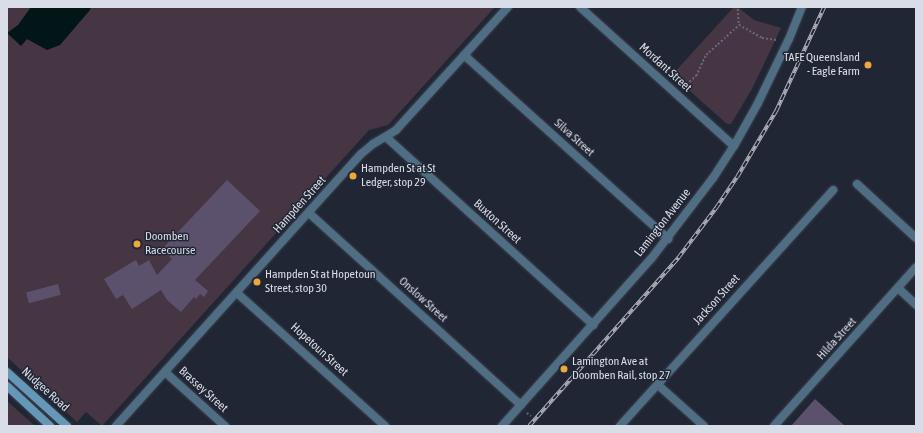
<!DOCTYPE html>
<style>
body{margin:0}
#map{position:relative;width:923px;height:433px;overflow:hidden;background:#212635;font-family:"Asap Condensed",sans-serif}
div>[style]{position:absolute}
.green>*{inset:0;background:#463542}
.water>*{inset:0;background:#021618}
.building>*{inset:0;background:#5c516d;transform-origin:0 0}
.path>*{height:1.5px;margin-top:-0.75px;transform-origin:0;background:repeating-linear-gradient(90deg,#656976 0 2px,transparent 0 4px)}
.roads{filter:drop-shadow(0 0 1px #3e4351) drop-shadow(0 0 1px #3e4351)}
.minor>*{height:8px;margin:-4px;padding:0 4px;transform-origin:4px;border-radius:4px;background:#4f6e83}
.secondary>*{height:8px;margin:-4px;padding:0 4px;transform-origin:4px;border-radius:4px;background:#6497b8}
.rail>*{height:3.5px;margin-top:-1.75px;transform-origin:0;background:repeating-linear-gradient(90deg,#212635 0 6px,#acb0bb 0 12px);box-sizing:border-box;border-block:1px solid #acb0bb}
.dots>*{width:11px;height:11px;translate:-50% -50%;box-sizing:border-box;border:2px solid #212635;border-radius:50%}
span{translate:-50% -50%;white-space:nowrap;text-align:center;line-height:1.15;-webkit-text-stroke:3px #212635;paint-order:stroke}
.poi-label{font-size:12px;color:#d9dde7}
.right{translate:-100% -50%;text-align:right}
.left{translate:0 -50%;text-align:left}
.street-label{font-size:12px;color:#d9dde7}
.frame{position:absolute;inset:0;border:8px solid #d9dde7;pointer-events:none}
</style>
<div id="map">
<div class="green">
<div style="clip-path:polygon(7px 7px,495px 7px,388px 125px,369px 130px,102px 426px,86px 412px,77px 422px,7px 357px)"></div>
<div style="clip-path:polygon(733px 8px,739px 8px,754px 20px,781px 28px,752px 89px,731px 124px,727px 124px,672px 75px)"></div>
<div style="clip-path:polygon(7px 401px,35px 426px,7px 426px)"></div>
</div>
<div class="water">
<div style="clip-path:polygon(31px 7px,91px 7px,90px 10px,60px 45px,47px 50px,27px 39px,21px 46px,7px 33px,18px 25px)"></div>
</div>
<div class="building">
<div style="clip-path:polygon(227px 180px,260px 211px,195px 280px,208px 291px,204px 297px,200px 294px,196px 299px,194px 297px,181px 312px,167px 300px,161px 290px,132px 309px,123px 295px,116px 299px,104px 279px,136px 260px,139px 266px,149px 260px,157px 275px,172px 259px,162px 249px)"></div>
<div style="left:58px;top:284px;width:11px;height:33px;rotate:75deg"></div>
<div style="clip-path:polygon(815px 399px,845px 426px,791px 426px)"></div>
</div>
<div class="path">
<div style="left:738px;top:9px;width:16px;rotate:86deg"></div>
<div style="left:683px;top:87px;width:17px;rotate:-40deg"></div>
<div style="left:696px;top:76px;width:23px;rotate:-65deg"></div>
<div style="left:706px;top:55px;width:45px;rotate:-42.3deg"></div>
<div style="left:739px;top:25px;width:26px;rotate:29deg"></div>
<div style="left:762px;top:38px;width:15px;rotate:8deg"></div>
<div style="left:527px;top:413px;width:5px;rotate:37deg"></div>
</div>
<div class="roads">
<div class="minor">
<div style="left:580px;top:7px;width:207px;rotate:42.1deg"></div>
<div style="left:464px;top:55px;width:275px;rotate:42deg"></div>
<div style="left:386px;top:137px;width:280px;rotate:42.2deg"></div>
<div style="left:857px;top:184px;width:80px;rotate:42.5deg"></div>
<div style="left:309px;top:213px;width:286px;rotate:42.2deg"></div>
<div style="left:898px;top:288px;width:25px;rotate:43deg"></div>
<div style="left:237px;top:293px;width:199px;rotate:41.9deg"></div>
<div style="left:165px;top:372px;width:81px;rotate:42deg"></div>
<div style="left:657px;top:384px;width:63px;rotate:41.8deg"></div>
<div style="left:116px;top:426px;width:366px;rotate:-48deg"></div>
<div style="left:361px;top:154px;width:16px;rotate:-40deg"></div>
<div style="left:373px;top:144px;width:27px;rotate:-31deg"></div>
<div style="left:396px;top:130px;width:166px;rotate:-47.7deg"></div>
<div style="left:502px;top:426px;width:224px;rotate:-48.3deg"></div>
<div style="left:651px;top:259px;width:102px;rotate:-52.6deg"></div>
<div style="left:713px;top:178px;width:38px;rotate:-57deg"></div>
<div style="left:734px;top:146px;width:49px;rotate:-60.8deg"></div>
<div style="left:758px;top:103px;width:71px;rotate:-64.2deg"></div>
<div style="left:789px;top:39px;width:35px;rotate:-68deg"></div>
<div style="left:620px;top:426px;width:318px;rotate:-47.9deg"></div>
<div style="left:774px;top:426px;width:213px;rotate:-48.2deg"></div>
</div>
<div class="secondary">
<div style="left:7px;top:372px;width:81px;rotate:42deg"></div>
<div style="left:7px;top:386px;width:59px;rotate:42.9deg"></div>
</div>
</div>
<div class="rail">
<div style="left:529px;top:426px;width:225px;rotate:-48.4deg"></div>
<div style="left:678px;top:258px;width:63px;rotate:-52.8deg"></div>
<div style="left:716px;top:208px;width:37px;rotate:-56deg"></div>
<div style="left:737px;top:177px;width:77px;rotate:-59.4deg"></div>
<div style="left:776px;top:111px;width:115px;rotate:-65.2deg"></div>
</div>
<div class="dots">
<div style="left:868px;top:65px;background:#eda83c"></div>
<div style="left:353px;top:176px;background:#eda83c"></div>
<div style="left:137px;top:244px;background:#eda83c"></div>
<div style="left:257px;top:282px;background:#eda83c"></div>
<div style="left:564px;top:369px;background:#eda83c"></div>
</div>
<div class="poi-label">
<span class="right" style="left:860px;top:65px">TAFE Queensland<br>- Eagle Farm</span>
<span class="left" style="left:361px;top:176px">Hampden St at St<br>Ledger, stop 29</span>
<span class="left" style="left:145px;top:244px">Doomben<br>Racecourse</span>
<span class="left" style="left:265px;top:282px">Hampden St at Hopetoun<br>Street, stop 30</span>
<span class="left" style="left:572px;top:369px">Lamington Ave at<br>Doomben Rail, stop 27</span>
</div>
<div class="street-label">
<span style="left:665px;top:68px;rotate:42deg">Mordant Street</span>
<span style="left:574px;top:138px;rotate:42deg">Silva Street</span>
<span style="left:300px;top:205px;rotate:-48deg">Hampden Street</span>
<span style="left:497px;top:222px;rotate:42deg">Buxton Street</span>
<span style="left:663px;top:223px;rotate:-52deg">Lamington Avenue</span>
<span style="left:423px;top:300px;rotate:42deg">Onslow Street</span>
<span style="left:717px;top:300px;rotate:-48deg">Jackson Street</span>
<span style="left:837px;top:339px;rotate:-48deg">Hilda Street</span>
<span style="left:319px;top:350px;rotate:42deg">Hopetoun Street</span>
<span style="left:45px;top:390px;rotate:42deg">Nudgee Road</span>
<span style="left:203px;top:390px;rotate:42deg">Brassey Street</span>
</div>
<div class="frame"></div>
</div>
